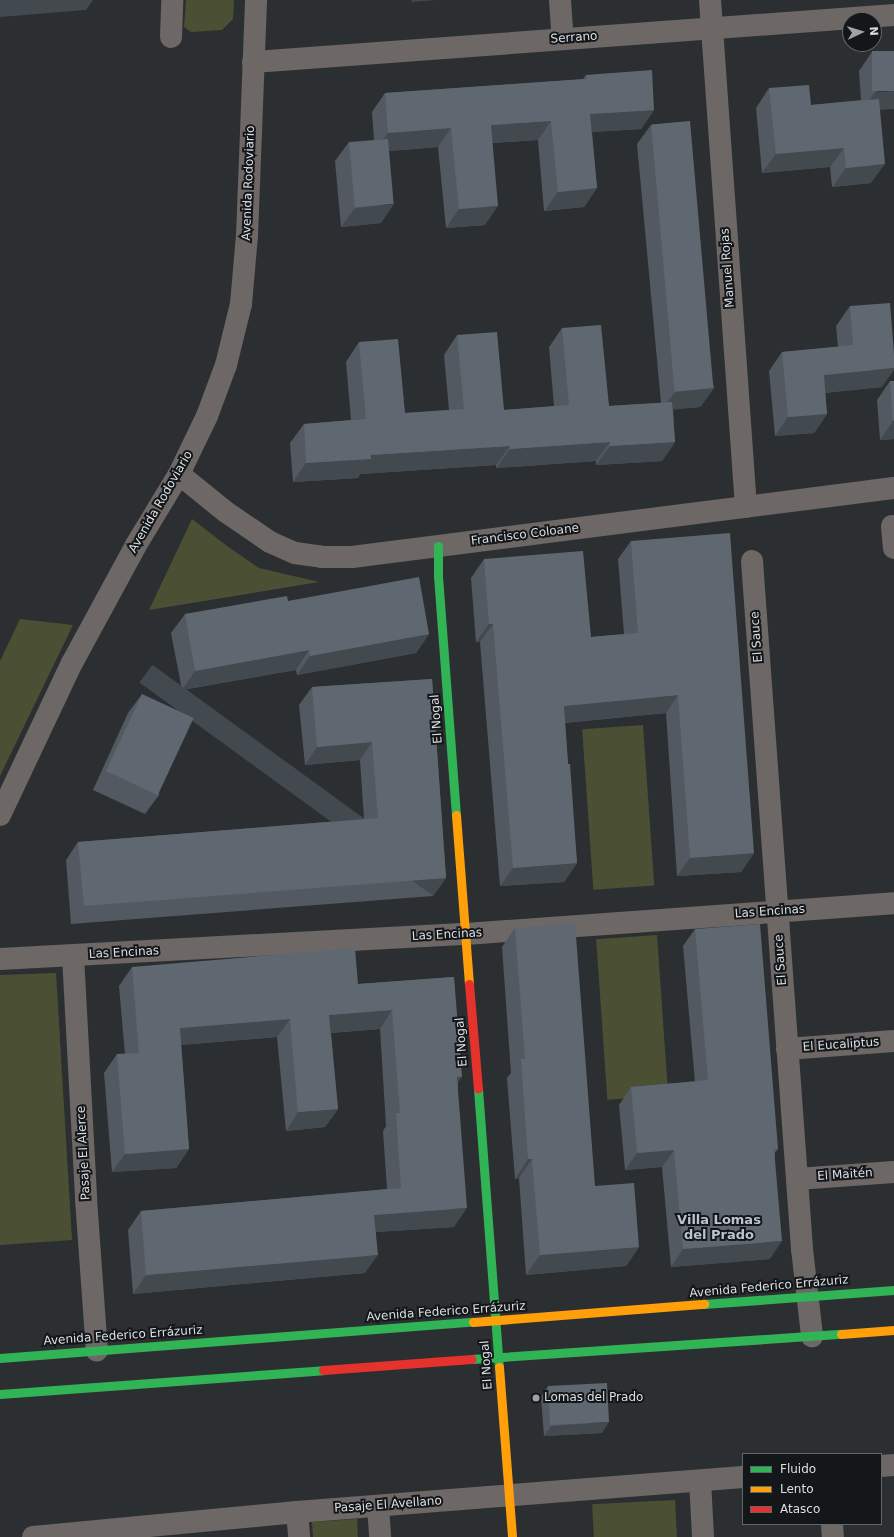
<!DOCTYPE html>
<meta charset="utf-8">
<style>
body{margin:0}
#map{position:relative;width:894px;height:1537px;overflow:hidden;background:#2c2f32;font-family:"DejaVu Sans",sans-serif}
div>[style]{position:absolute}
.green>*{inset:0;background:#4b4f33;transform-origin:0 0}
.street>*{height:22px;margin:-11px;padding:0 11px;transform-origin:11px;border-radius:11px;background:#6d6765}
.fast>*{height:9px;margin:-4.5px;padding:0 4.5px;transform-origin:4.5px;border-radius:4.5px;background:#30b455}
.slow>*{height:9px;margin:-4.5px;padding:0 4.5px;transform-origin:4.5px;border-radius:4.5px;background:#ff9f0a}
.jam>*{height:9px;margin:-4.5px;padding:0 4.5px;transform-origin:4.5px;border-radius:4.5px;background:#e5322d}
.wall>*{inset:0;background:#525961}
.shaded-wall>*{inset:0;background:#42494f;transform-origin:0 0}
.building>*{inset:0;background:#5f6871;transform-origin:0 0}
.dots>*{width:11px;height:11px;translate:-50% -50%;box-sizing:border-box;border:2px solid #14171a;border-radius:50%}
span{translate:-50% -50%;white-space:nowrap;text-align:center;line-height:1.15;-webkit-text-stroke:4px #14171a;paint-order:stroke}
.street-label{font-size:12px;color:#dbdfe3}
.poi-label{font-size:12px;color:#dbdfe3}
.left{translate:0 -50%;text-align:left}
.neighbourhood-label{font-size:13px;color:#bbc3cc;font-weight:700}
.legend{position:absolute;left:742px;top:1453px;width:140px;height:72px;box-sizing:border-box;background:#14171a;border:1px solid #64676a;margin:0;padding:5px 7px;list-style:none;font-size:12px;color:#dbdfe3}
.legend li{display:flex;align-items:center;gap:8px;height:20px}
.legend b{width:20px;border:1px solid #64676a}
.north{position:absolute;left:842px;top:12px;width:40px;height:40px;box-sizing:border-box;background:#14171a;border:1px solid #64676a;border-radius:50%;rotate:86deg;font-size:11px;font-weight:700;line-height:16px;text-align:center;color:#dbdfe3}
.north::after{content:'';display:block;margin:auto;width:14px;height:18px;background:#9ea1a5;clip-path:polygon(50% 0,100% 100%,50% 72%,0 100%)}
</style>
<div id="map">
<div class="green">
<div style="clip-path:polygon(186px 0,234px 0,233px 19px,222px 30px,191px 32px,184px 27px)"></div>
<div style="clip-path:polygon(192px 519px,227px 546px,259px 568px,319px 582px,149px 610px)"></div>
<div style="clip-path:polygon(20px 619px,73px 625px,0 776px,0 661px)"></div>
<div style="left:643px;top:725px;width:161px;height:61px;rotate:86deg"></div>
<div style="left:657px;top:935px;width:161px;height:61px;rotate:86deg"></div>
<div style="clip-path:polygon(56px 973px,72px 1240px,0 1245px,0 975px)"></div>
<div style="left:675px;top:1500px;width:37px;height:83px;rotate:87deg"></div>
<div style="clip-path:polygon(357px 1519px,358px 1537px,313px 1537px,312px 1522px)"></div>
</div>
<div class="street">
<div style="left:560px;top:0;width:39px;rotate:86deg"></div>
<div style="left:710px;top:0;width:508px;rotate:85.94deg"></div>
<div style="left:171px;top:37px;width:37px;rotate:-88deg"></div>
<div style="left:253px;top:62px;width:643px;rotate:-4.19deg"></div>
<div style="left:179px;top:474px;width:60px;rotate:39deg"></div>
<div style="left:226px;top:512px;width:53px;rotate:34.3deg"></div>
<div style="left:270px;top:542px;width:27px;rotate:24deg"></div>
<div style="left:295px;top:553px;width:27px;rotate:8deg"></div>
<div style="left:322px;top:557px;width:30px"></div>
<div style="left:352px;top:557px;width:546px;rotate:-7.26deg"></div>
<div style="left:892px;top:526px;width:22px;rotate:85deg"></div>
<div style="left:752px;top:561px;width:690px;rotate:85.84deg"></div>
<div style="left:802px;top:1249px;width:88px;rotate:83.4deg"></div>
<div style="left:0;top:815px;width:168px;rotate:-64.7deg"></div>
<div style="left:72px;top:663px;width:134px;rotate:-61.5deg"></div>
<div style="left:136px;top:545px;width:83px;rotate:-58.8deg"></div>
<div style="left:179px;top:474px;width:64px;rotate:-64.2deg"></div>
<div style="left:207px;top:416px;width:54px;rotate:-69.6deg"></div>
<div style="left:226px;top:365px;width:63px;rotate:-76.2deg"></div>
<div style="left:241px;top:304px;width:68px;rotate:-85deg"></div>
<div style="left:247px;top:236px;width:236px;rotate:-87.8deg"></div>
<div style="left:73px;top:956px;width:243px;rotate:86.9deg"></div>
<div style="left:86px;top:1199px;width:152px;rotate:85.9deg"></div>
<div style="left:0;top:959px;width:467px;rotate:-3.1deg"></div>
<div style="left:466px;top:934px;width:429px;rotate:-4.1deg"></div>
<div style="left:787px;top:1049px;width:107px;rotate:-4.3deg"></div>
<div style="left:797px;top:1179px;width:97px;rotate:-4.1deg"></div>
<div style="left:881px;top:1466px;width:13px;rotate:-4deg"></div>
<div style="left:700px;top:1481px;width:56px;rotate:86.9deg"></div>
<div style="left:378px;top:1506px;width:31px;rotate:86deg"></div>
<div style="left:297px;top:1512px;width:25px;rotate:85deg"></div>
<div style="left:832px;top:1524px;width:13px;rotate:86deg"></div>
<div style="left:33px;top:1537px;width:265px;rotate:-5.4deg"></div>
<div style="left:297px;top:1512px;width:447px;rotate:-4.5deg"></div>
</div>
<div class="fast">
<div style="left:438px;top:546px;width:30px;rotate:90deg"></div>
<div style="left:438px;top:576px;width:240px;rotate:85.7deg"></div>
<div style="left:478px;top:1089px;width:279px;rotate:85.7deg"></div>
<div style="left:704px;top:1304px;width:191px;rotate:-4.2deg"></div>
<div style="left:0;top:1358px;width:474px;rotate:-4.4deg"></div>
<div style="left:472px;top:1359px;width:370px;rotate:-3.9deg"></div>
<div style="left:0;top:1394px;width:324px;rotate:-4.2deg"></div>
</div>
<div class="slow">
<div style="left:456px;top:815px;width:169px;rotate:85.6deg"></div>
<div style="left:473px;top:1322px;width:232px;rotate:-4.5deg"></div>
<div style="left:841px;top:1334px;width:53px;rotate:-4.3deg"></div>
<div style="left:499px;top:1367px;width:170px;rotate:85.6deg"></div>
</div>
<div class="jam">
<div style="left:469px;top:984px;width:105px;rotate:85.1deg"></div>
<div style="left:323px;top:1370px;width:149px;rotate:-4.2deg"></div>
</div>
<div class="wall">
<div style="clip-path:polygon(872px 52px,880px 110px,871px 183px,832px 187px,830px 167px,762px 173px,756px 108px,769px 88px,811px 105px,861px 100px,859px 71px)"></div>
<div style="clip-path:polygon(586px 75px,654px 110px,641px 129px,592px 132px,597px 188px,584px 207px,544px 211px,538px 140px,492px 143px,485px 225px,446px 228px,438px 147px,389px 151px,381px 223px,341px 227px,335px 161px,349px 142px,374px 140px,372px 112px,385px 93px,583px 79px)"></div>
<div style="clip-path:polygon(651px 125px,714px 388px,700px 407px,673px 409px,675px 442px,662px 461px,596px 465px,596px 461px,496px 468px,496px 465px,360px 474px,358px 478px,293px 482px,290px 443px,304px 424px,351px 420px,346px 362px,359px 342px,405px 413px,449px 410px,444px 355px,457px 335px,504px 410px,554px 406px,549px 347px,562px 328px,609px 406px,661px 403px,637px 144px)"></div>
<div style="clip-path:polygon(850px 306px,882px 387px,825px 393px,827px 414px,814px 433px,775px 436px,769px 371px,782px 352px,838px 347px,836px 326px)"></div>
<div style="clip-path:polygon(890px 381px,894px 381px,894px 439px,880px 440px,877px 400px)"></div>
<div style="clip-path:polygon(631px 541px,754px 853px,741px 872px,677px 876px,666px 713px,565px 723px,568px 764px,577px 863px,564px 882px,500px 886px,480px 642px,476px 642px,471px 578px,484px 559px,591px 637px,624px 634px,618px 559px)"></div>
<div style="clip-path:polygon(288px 601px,429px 634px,416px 653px,297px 675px,296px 670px,182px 690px,171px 633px,185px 614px)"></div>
<div style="clip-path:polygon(432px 679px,446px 878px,433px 896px,71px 924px,66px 860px,78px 842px,364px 819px,360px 760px,305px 765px,299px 705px,312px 687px)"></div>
<div style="clip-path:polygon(142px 694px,159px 795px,145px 814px,93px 790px,128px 713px)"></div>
<div style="clip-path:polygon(515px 928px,595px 1186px,639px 1247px,626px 1266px,526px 1275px,519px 1178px,515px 1179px,507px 1078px,511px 1073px,502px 947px)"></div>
<div style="clip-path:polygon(695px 929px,778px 1149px,775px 1153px,770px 1259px,671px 1267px,662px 1167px,625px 1170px,619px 1105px,631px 1087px,695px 1082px,683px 946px)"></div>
<div style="clip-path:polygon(132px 967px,358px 984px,454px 977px,458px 1083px,454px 1227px,376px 1232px,365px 1273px,133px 1294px,128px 1230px,141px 1211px,387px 1189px,383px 1131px,386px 1126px,380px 1029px,331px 1033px,338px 1109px,325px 1127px,286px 1131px,277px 1037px,181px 1045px,189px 1149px,176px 1168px,112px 1172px,104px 1073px,117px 1054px,125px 1054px,119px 986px)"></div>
<div style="clip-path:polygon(548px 1386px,602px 1433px,544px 1436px,541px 1397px)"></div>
</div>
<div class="shaded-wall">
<div style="clip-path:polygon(0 0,93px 0,86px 10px,0 17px)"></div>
<div style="clip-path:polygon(412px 0,436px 0,411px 2px)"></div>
<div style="clip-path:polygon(894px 91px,894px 109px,861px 111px,875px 92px)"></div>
<div style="clip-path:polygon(654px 110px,641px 129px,577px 133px,590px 114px)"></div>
<div style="clip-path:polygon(551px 121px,538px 140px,477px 144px,491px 125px)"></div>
<div style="clip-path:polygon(451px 128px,438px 147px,375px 152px,388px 133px)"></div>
<div style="clip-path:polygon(844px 148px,830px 167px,762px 173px,776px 154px)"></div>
<div style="clip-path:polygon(885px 164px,871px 183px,832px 187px,846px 168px)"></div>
<div style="clip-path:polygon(597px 188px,584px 207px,544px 211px,558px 192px)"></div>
<div style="clip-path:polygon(394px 204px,381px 223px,341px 227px,355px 208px)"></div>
<div style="clip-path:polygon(498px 206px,485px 225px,446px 228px,459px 209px)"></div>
<div style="clip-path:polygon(894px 368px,894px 370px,882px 387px,810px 394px,824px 375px)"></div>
<div style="clip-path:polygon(714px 388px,700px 407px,661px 411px,675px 392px)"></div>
<div style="clip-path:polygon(827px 414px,814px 433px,775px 436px,788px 417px)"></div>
<div style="clip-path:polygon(894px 420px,894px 439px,880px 440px,893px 421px)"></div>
<div style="clip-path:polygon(610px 442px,596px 461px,496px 468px,510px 449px)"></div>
<div style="clip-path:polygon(675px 442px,662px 461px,596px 465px,610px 446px)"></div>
<div style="clip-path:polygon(510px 446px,496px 465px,360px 474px,358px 478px,293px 482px,306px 463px,371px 455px)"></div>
<div style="clip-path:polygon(489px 624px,493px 624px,480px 642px,476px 642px)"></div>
<div style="clip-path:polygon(429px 634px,416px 653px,297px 675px,310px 656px)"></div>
<div style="clip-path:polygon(309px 650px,296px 670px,182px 690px,195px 671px)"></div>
<div style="clip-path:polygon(678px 695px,666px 713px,551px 724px,564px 706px)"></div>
<div style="clip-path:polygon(372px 742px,360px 760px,305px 765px,317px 747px)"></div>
<div style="clip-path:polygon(754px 853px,741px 872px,677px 876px,690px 858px)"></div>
<div style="clip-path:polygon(577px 863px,564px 882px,500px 886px,513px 868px)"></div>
<div style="left:446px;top:878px;width:22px;height:363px;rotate:126deg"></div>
<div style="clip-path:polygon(392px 1010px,380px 1029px,316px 1034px,329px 1015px)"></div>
<div style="clip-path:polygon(290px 1019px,277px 1037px,167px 1046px,180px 1028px)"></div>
<div style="clip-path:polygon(457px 1077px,462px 1077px,449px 1095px)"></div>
<div style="clip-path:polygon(338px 1109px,325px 1127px,286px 1131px,298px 1112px)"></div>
<div style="clip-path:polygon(189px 1149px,176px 1168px,112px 1172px,125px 1154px)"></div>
<div style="clip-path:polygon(674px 1150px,662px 1167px,625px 1170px,637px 1153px)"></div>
<div style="clip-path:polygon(528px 1159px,532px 1159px,519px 1178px,515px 1179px)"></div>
<div style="clip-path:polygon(467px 1208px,454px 1227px,361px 1233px,374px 1215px)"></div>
<div style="clip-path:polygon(782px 1241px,770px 1259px,671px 1267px,683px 1249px)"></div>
<div style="clip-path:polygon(639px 1247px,626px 1266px,526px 1275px,540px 1255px)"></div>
<div style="clip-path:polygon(378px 1255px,365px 1273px,133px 1294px,146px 1275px)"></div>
<div style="clip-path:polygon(609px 1422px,602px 1433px,544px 1436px,551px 1426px)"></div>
</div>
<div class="building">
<div style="left:894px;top:51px;width:40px;height:22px;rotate:90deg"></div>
<div style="clip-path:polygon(652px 70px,654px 110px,590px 114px,597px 188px,558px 192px,551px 121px,491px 125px,498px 206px,459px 209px,451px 128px,388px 133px,385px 93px,587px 79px,586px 75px)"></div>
<div style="clip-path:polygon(809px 85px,811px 105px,879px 99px,885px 164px,846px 168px,844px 148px,776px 154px,769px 88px)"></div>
<div style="left:690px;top:121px;width:268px;height:39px;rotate:85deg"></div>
<div style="left:388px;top:139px;width:65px;height:39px;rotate:85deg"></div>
<div style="clip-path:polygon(890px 303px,894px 354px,894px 368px,824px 375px,827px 414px,788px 417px,782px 352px,853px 345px,850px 306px)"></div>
<div style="clip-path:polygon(601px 325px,609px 406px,672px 402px,675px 442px,610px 446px,610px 442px,510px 449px,510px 446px,371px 455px,371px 459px,306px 463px,304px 424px,366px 419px,359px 342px,398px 339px,405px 413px,464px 409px,457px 335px,497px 332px,504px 410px,569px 405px,562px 328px)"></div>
<div style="clip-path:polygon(890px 381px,894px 381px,894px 420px,893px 421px)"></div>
<div style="clip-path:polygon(730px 533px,754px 853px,690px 858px,678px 695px,564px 706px,568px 764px,570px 764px,577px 863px,513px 868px,493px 624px,489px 624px,484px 559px,583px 551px,591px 637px,638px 633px,631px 541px)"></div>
<div style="clip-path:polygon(419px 577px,429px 634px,310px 656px,309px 650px,195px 671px,185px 614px,287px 596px,288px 601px)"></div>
<div style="clip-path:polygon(432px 679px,446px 878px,84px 906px,78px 842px,378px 818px,372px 742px,317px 747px,312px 687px)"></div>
<div style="left:142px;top:694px;width:57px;height:85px;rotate:25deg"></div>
<div style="clip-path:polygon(575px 923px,595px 1186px,634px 1183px,639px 1247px,540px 1255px,532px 1159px,528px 1159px,521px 1059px,525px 1059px,515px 928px)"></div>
<div style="clip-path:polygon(760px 924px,778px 1149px,774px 1149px,782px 1241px,683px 1249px,674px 1150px,637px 1153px,631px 1087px,708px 1080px,695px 929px)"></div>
<div style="clip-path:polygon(355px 948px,358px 984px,454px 977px,462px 1077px,457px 1077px,467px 1208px,374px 1215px,378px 1255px,146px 1275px,141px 1211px,401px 1188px,396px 1113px,400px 1113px,392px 1010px,329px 1015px,338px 1109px,298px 1112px,290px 1019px,180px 1028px,189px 1149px,125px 1154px,117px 1054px,139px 1053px,132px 967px)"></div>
<div style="left:607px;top:1383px;width:39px;height:59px;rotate:87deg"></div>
</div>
<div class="dots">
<div style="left:536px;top:1398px;background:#9ea1a5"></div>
</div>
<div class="street-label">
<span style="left:574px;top:38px;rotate:-4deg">Serrano</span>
<span style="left:249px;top:183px;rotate:-88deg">Avenida Rodoviario</span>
<span style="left:728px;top:268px;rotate:-94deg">Manuel Rojas</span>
<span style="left:161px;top:502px;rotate:-60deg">Avenida Rodoviario</span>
<span style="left:525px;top:535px;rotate:-7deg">Francisco Coloane</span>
<span style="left:757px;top:637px;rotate:-94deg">El Sauce</span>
<span style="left:437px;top:719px;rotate:-94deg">El Nogal</span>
<span style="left:770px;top:912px;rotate:-4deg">Las Encinas</span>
<span style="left:447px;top:935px;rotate:-3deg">Las Encinas</span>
<span style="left:124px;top:953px;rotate:-3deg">Las Encinas</span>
<span style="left:781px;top:960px;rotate:-94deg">El Sauce</span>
<span style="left:462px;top:1042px;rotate:-94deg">El Nogal</span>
<span style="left:841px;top:1045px;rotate:-4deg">El Eucaliptus</span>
<span style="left:84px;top:1153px;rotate:-93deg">Pasaje El Alerce</span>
<span style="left:845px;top:1175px;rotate:-4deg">El Maitén</span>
<span style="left:769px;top:1287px;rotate:-5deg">Avenida Federico Errázuriz</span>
<span style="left:446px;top:1312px;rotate:-4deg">Avenida Federico Errázuriz</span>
<span style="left:123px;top:1336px;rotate:-4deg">Avenida Federico Errázuriz</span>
<span style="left:487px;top:1365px;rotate:-94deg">El Nogal</span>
<span style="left:388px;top:1505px;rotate:-4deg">Pasaje El Avellano</span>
</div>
<div class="poi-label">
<span class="left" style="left:544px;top:1398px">Lomas del Prado</span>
</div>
<div class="neighbourhood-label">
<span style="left:719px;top:1228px">Villa Lomas<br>del Prado</span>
</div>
<ul class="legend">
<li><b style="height:5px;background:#30b455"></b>Fluido</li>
<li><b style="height:5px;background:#ff9f0a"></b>Lento</li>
<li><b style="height:5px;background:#e5322d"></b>Atasco</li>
</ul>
<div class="north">N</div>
</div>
